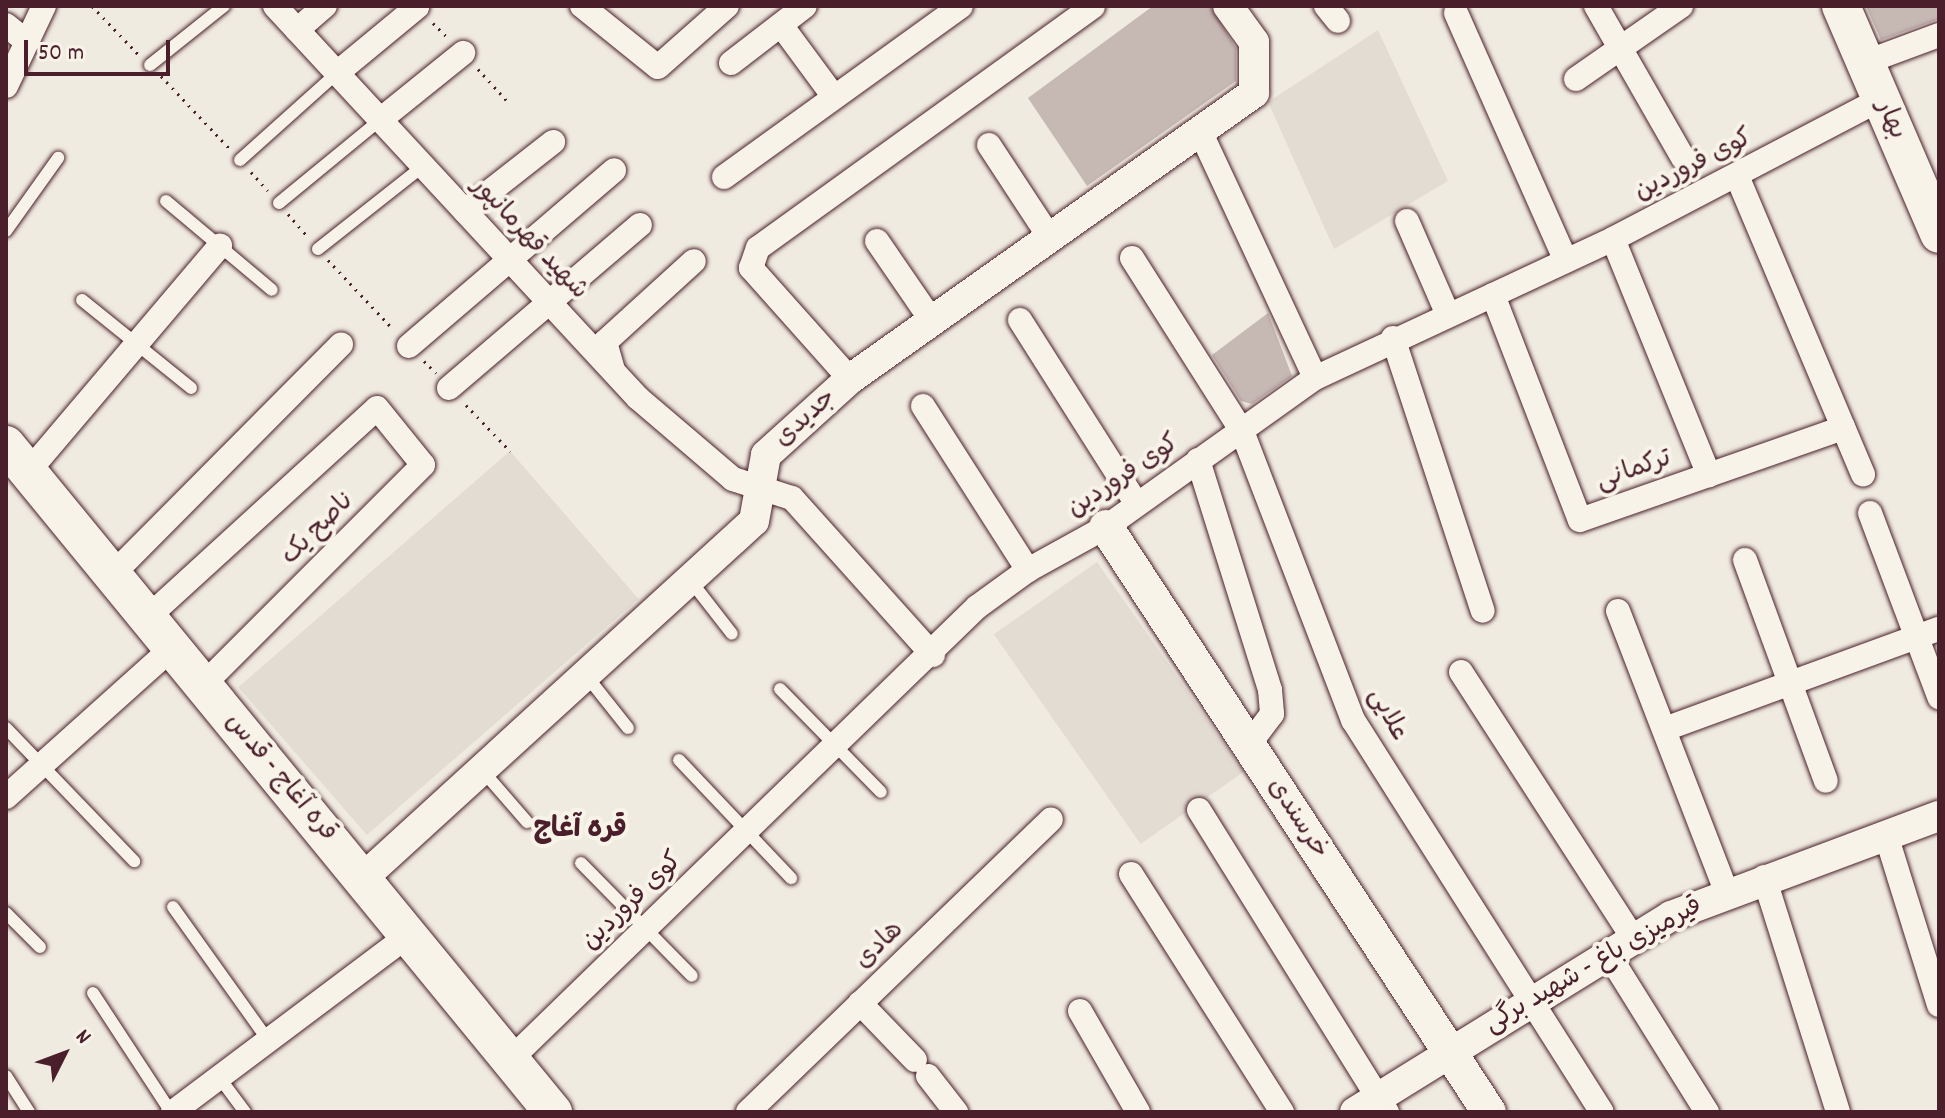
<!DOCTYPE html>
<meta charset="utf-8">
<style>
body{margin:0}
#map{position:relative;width:1945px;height:1118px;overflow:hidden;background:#f0ebe0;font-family:Dekko,"Playpen Sans Arabic",sans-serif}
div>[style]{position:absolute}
.built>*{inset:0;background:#e3dcd2;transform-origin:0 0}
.building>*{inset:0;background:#c6b8b3}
.path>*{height:3px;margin-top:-1.5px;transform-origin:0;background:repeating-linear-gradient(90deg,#4a1f2b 0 2px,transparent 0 8px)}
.roads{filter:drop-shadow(0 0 2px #4a1f2b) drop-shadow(0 0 2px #4a1f2b)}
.service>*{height:12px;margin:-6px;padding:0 6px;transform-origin:6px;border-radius:6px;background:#f7f3e8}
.minor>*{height:24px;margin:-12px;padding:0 12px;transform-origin:12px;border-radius:12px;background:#f7f3e8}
.tertiary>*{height:30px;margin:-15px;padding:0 15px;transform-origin:15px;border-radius:15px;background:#f7f3e8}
.secondary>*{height:34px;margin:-17px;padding:0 17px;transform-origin:17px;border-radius:17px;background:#f7f3e8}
.primary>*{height:38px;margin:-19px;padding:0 19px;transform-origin:19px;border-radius:19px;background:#f7f3e8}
span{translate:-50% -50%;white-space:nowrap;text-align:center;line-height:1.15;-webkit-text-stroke:8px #f7f3e8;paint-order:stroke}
.street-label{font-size:26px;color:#4a1f2b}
.neighbourhood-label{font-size:28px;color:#4a1f2b;font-weight:700}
.frame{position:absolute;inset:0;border:8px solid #4a1f2b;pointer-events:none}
.north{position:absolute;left:24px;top:1014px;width:80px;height:80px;-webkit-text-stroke:6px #f7f3e8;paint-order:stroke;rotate:48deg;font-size:22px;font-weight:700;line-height:32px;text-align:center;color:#4a1f2b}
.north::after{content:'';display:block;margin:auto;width:28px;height:36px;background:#4a1f2b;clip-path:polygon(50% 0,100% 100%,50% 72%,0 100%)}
.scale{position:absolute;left:24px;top:40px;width:146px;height:36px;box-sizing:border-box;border:4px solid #4a1f2b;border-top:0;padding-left:10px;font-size:24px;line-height:28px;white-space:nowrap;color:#4a1f2b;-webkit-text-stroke:6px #f7f3e8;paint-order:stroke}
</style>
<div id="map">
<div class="built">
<div style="clip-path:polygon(1378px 30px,1448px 181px,1334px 249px,1268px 102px)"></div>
<div style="left:510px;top:451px;width:196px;height:360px;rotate:49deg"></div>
<div style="left:1097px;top:562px;width:256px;height:126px;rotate:55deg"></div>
</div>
<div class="building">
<div style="clip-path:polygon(1153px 6px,1210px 6px,1236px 48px,1236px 81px,1087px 186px,1028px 98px)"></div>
<div style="clip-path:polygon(1866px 6px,1939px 6px,1939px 19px,1881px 40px)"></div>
<div style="clip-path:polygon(1268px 313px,1292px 376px,1252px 404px,1241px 401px,1212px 355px)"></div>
</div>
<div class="path">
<div style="left:92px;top:6px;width:66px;rotate:46.2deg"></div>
<div style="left:433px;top:23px;width:20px;rotate:45deg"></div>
<div style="left:478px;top:69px;width:43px;rotate:47.8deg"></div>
<div style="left:161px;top:76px;width:100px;rotate:46.6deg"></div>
<div style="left:251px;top:172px;width:25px;rotate:48deg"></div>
<div style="left:288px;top:214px;width:29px;rotate:49deg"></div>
<div style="left:328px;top:260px;width:96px;rotate:46.7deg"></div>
<div style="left:424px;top:361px;width:17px;rotate:45deg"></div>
<div style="left:466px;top:405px;width:64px;rotate:46.3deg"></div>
</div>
<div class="roads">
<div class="service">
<div style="left:150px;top:65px;width:95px;rotate:-38.6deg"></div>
<div style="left:240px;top:160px;width:130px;rotate:-41.9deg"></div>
<div style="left:166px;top:201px;width:138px;rotate:40deg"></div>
<div style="left:279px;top:203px;width:131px;rotate:-39.4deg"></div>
<div style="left:6px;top:231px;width:90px;rotate:-54.5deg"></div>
<div style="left:318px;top:249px;width:134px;rotate:-38.3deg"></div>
<div style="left:82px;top:300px;width:140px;rotate:38.9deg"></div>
<div style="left:690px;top:580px;width:68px;rotate:52.1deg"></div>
<div style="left:585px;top:674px;width:69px;rotate:51.5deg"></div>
<div style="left:780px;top:689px;width:144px;rotate:45.6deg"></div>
<div style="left:6px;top:728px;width:185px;rotate:46.1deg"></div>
<div style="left:679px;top:760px;width:163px;rotate:46.5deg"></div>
<div style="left:482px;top:770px;width:69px;rotate:49.1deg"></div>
<div style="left:581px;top:863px;width:158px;rotate:45.5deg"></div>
<div style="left:173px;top:907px;width:163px;rotate:54.5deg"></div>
<div style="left:6px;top:913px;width:48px;rotate:45deg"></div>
<div style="left:93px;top:993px;width:142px;rotate:56.8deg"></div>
<div style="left:6px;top:1076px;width:43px;rotate:57.4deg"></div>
<div style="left:219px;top:1077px;width:44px;rotate:53.4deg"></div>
</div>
<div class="minor">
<div style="left:275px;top:6px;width:534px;rotate:47.2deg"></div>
<div style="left:638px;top:398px;width:125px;rotate:40.5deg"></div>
<div style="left:733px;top:479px;width:62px;rotate:17.9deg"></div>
<div style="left:792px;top:498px;width:211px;rotate:48.1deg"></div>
<div style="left:582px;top:6px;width:97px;rotate:38.8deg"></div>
<div style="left:658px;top:67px;width:92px;rotate:-41.5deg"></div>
<div style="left:1326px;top:6px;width:19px;rotate:51deg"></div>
<div style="left:1596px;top:6px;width:175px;rotate:60.2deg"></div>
<div style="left:1456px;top:13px;width:271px;rotate:66.1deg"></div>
<div style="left:6px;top:25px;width:27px;rotate:39deg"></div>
<div style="left:781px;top:25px;width:89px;rotate:53.6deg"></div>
<div style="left:297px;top:30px;width:37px;rotate:-41deg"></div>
<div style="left:1866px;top:62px;width:78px;rotate:-20.3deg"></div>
<div style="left:731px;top:63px;width:93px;rotate:-37.6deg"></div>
<div style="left:337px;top:73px;width:104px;rotate:-39.5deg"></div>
<div style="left:1576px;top:79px;width:128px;rotate:-34.8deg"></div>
<div style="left:6px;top:86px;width:89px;rotate:-64.6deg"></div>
<div style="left:380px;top:120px;width:107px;rotate:-38.9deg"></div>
<div style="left:1200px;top:131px;width:272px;rotate:65deg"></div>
<div style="left:989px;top:145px;width:111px;rotate:56.7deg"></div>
<div style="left:1737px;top:176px;width:324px;rotate:67.1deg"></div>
<div style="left:724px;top:177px;width:292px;rotate:-35.8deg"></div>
<div style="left:465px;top:211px;width:112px;rotate:-38.1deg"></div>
<div style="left:1407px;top:221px;width:103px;rotate:66.4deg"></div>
<div style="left:1613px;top:239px;width:255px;rotate:67.9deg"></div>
<div style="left:877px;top:241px;width:97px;rotate:55.5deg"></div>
<div style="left:1132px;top:258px;width:205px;rotate:57.6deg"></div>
<div style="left:1242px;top:431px;width:310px;rotate:69deg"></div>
<div style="left:1353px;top:720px;width:464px;rotate:57.6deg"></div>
<div style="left:1493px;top:295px;width:241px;rotate:68.9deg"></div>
<div style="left:1580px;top:520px;width:279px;rotate:-19.3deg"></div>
<div style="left:1020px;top:320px;width:217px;rotate:57.6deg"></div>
<div style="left:1393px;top:338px;width:287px;rotate:71.8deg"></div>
<div style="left:409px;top:346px;width:270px;rotate:-40.6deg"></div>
<div style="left:613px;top:370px;width:29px;rotate:-106deg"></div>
<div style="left:605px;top:342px;width:120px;rotate:-42.3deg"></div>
<div style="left:850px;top:379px;width:149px;rotate:-131.7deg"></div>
<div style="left:751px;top:268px;width:21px;rotate:-71deg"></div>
<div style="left:758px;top:248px;width:413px;rotate:-35.8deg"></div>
<div style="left:449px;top:388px;width:251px;rotate:-40.5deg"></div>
<div style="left:923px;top:406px;width:195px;rotate:57.4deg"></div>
<div style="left:1198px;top:460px;width:241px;rotate:72.6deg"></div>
<div style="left:1270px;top:690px;width:24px;rotate:85deg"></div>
<div style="left:1272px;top:714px;width:39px;rotate:127deg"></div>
<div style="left:28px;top:472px;width:297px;rotate:-49.7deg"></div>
<div style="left:1870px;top:513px;width:197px;rotate:69.4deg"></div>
<div style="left:1745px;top:560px;width:235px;rotate:69.9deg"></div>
<div style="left:112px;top:575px;width:325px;rotate:-45.2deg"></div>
<div style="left:1618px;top:611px;width:300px;rotate:68.9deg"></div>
<div style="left:147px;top:618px;width:311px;rotate:-42.4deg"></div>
<div style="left:377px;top:408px;width:73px;rotate:51.1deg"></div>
<div style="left:423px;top:465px;width:311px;rotate:135deg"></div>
<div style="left:1461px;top:672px;width:317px;rotate:57.1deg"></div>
<div style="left:1665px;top:729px;width:292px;rotate:-20.1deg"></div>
<div style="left:6px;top:797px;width:222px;rotate:-41.9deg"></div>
<div style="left:1199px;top:810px;width:356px;rotate:58.1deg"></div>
<div style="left:1886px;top:835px;width:178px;rotate:72.7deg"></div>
<div style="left:1131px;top:874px;width:282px;rotate:57.6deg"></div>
<div style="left:1764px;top:877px;width:246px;rotate:72.5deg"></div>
<div style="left:1607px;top:952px;width:189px;rotate:58deg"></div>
<div style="left:860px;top:1003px;width:79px;rotate:46deg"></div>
<div style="left:1080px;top:1011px;width:116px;rotate:60.1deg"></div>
<div style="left:511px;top:1059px;width:649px;rotate:-44.13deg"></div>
<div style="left:977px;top:607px;width:63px;rotate:-36deg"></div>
<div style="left:1028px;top:570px;width:89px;rotate:-28.9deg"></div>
<div style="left:1106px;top:527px;width:257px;rotate:-35.5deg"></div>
<div style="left:1315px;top:378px;width:329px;rotate:-25deg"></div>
<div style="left:1613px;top:239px;width:302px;rotate:-27.6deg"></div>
<div style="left:928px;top:1076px;width:46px;rotate:52.1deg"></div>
<div style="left:173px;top:1112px;width:295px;rotate:-36.9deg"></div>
<div style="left:748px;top:1112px;width:421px;rotate:-44deg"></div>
</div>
<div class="tertiary">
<div style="left:363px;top:878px;width:529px;rotate:-42.4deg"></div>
<div style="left:754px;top:521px;width:67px;rotate:-79.7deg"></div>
<div style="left:766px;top:455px;width:113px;rotate:-42.1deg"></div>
<div style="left:850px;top:379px;width:495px;rotate:-35.3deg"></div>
<div style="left:1254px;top:93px;width:51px;rotate:-90deg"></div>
<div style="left:1254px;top:42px;width:44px;rotate:-125.8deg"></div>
<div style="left:1355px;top:1112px;width:372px;rotate:-31.8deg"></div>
<div style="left:1671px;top:916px;width:286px;rotate:-20.5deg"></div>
</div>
<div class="secondary">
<div style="left:1106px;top:527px;width:699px;rotate:56.79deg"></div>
</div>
<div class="primary">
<div style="left:1841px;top:6px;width:248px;rotate:66.7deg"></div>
<div style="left:6px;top:445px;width:863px;rotate:50.65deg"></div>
</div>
</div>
<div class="street-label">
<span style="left:1890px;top:120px;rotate:67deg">بهار</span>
<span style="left:1694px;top:166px;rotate:-27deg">کوی فروردین</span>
<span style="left:529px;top:239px;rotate:47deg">شهید قهرمانپور</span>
<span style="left:806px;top:419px;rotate:-42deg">جدیدی</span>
<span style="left:1634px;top:471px;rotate:-19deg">ترکمانی</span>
<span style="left:1124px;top:477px;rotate:-34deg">کوی فروردین</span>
<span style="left:319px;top:529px;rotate:-45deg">ناصح یک</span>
<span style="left:1387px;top:715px;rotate:62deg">علایی</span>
<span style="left:280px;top:778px;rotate:50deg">قره آغاج - قدس</span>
<span style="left:1297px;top:819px;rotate:57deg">خرسندی</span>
<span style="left:633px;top:902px;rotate:-44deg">کوی فروردین</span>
<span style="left:880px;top:946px;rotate:-44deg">هادی</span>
<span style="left:1594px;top:966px;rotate:-30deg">قیرمیزی باغ - شهید برگی</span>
</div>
<div class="neighbourhood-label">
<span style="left:580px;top:831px">قره آغاج</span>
</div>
<div class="frame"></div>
<div class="north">N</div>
<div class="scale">50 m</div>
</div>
